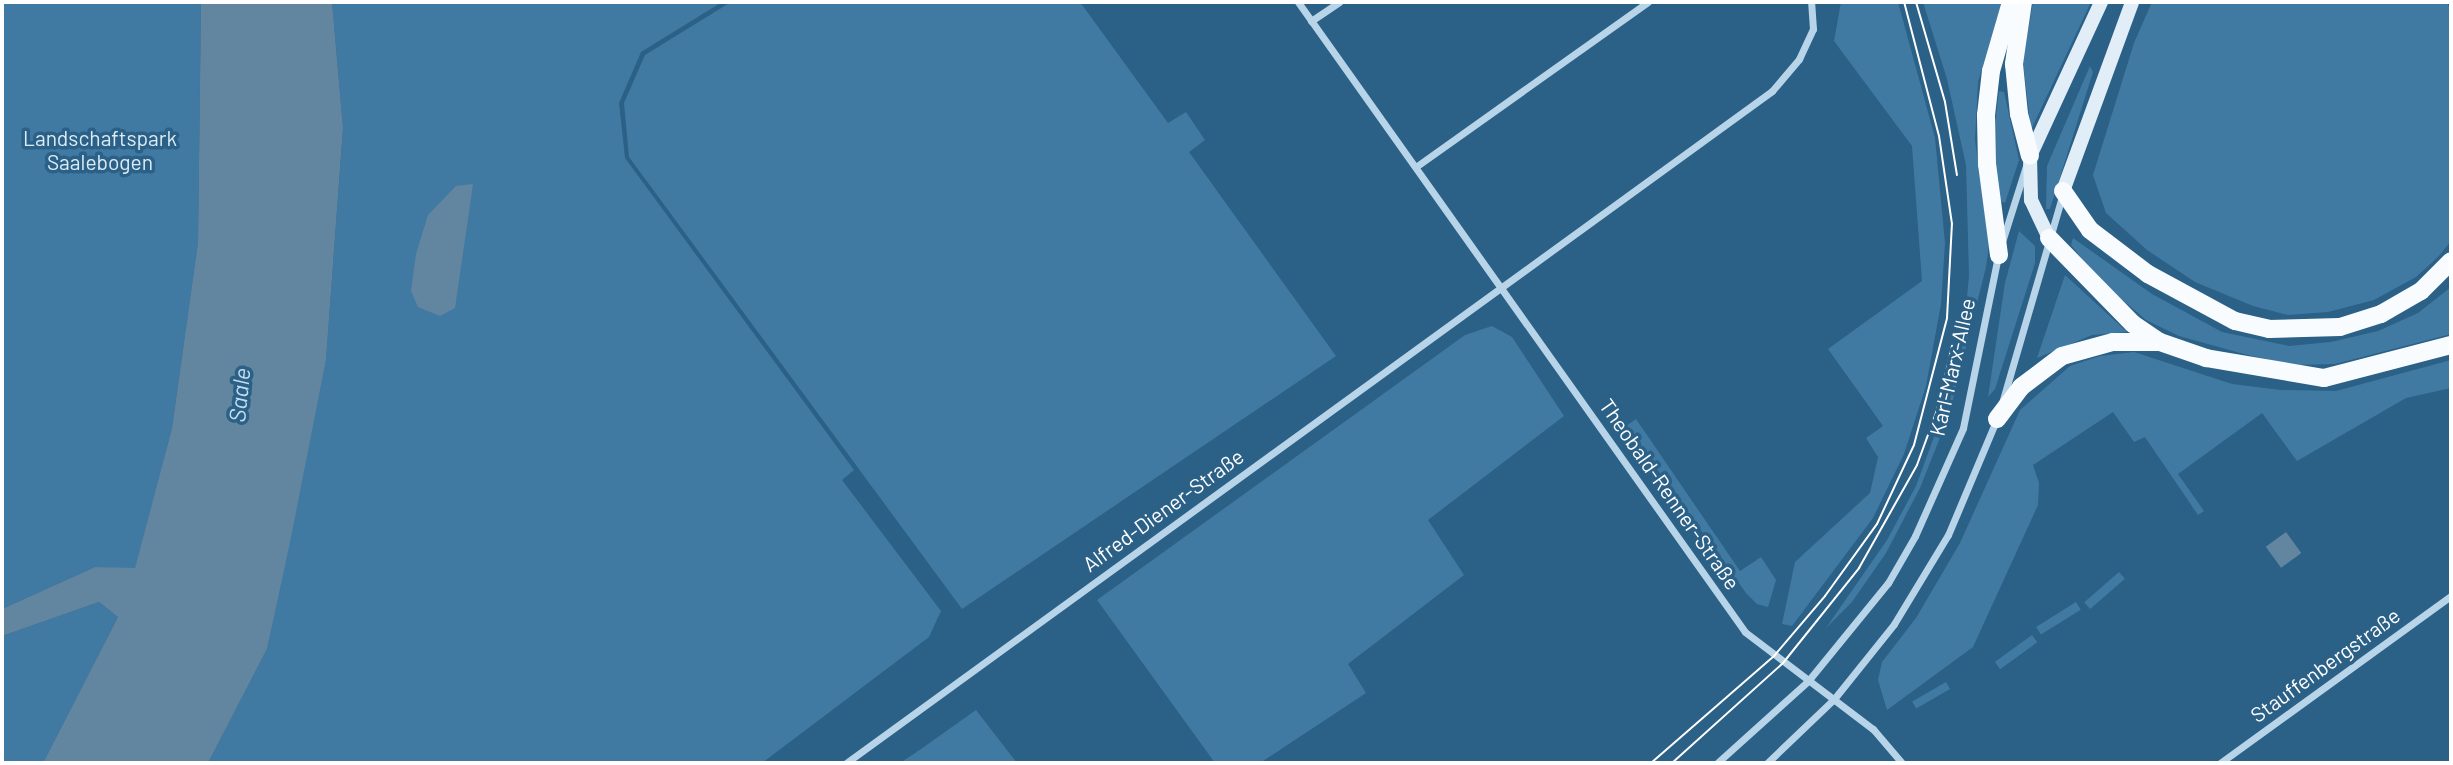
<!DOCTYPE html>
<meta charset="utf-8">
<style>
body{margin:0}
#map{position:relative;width:2453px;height:765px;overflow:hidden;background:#2b6087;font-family:Barlow,sans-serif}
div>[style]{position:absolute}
.green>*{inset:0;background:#407aa3;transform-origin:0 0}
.water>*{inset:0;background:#6286a0;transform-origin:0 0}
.street>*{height:7px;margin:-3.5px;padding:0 3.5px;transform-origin:3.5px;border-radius:3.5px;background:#b8d4e8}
.secondary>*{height:14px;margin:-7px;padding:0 7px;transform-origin:7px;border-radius:7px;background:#e1eef7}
.primary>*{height:18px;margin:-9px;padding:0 9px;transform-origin:9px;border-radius:9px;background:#f9fcfe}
.tram>*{height:2px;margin:-1px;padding:0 1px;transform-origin:1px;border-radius:1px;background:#fff}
span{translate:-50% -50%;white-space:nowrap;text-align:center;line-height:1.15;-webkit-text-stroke:7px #2b6087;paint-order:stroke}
.park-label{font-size:21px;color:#dbebf6}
.street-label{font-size:21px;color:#fff}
.water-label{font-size:23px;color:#c3ddef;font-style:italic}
.frame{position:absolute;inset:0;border:4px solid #fff;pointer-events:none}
</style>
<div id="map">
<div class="green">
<div style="clip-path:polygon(2px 2px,201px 2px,198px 242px,172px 428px,135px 569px,95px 567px,2px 609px)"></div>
<div style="clip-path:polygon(332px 2px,722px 2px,641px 52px,619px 103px,625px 158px,854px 470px,842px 480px,941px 611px,929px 637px,762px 763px,208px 763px,267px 649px,326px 360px,343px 128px)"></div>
<div style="clip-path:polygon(731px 2px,1080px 2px,1168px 123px,1186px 112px,1205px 140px,1189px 152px,1336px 356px,962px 609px,629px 157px,624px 103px,645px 55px)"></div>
<div style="clip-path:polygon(1841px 2px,1898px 2px,1935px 138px,1945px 243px,1941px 304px,1926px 386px,1904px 454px,1873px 518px,1792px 626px,1782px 624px,1795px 562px,1870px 493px,1878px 457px,1866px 438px,1883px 426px,1828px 349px,1922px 281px,1912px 146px,1834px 41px)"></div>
<div style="clip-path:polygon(1923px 2px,2002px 2px,1978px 82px,1975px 140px,1989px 245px,1986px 267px,1949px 415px,1920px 488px,1886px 553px,1852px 602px,1826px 628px,1887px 540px,1916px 486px,1953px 385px,1965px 319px,1969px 276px,1966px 165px,1947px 79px)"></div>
<div style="clip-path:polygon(2033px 2px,2091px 2px,2031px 130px,2023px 61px)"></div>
<div style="clip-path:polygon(2152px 2px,2446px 2px,2451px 9px,2451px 241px,2438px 257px,2416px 277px,2374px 300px,2328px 312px,2288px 315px,2253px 306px,2195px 282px,2147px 250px,2106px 213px,2093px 175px,2134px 43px)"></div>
<div style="clip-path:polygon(2090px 66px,2093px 72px,2050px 209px,2046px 209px,2047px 166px)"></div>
<div style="clip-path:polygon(1999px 91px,2004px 92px,2019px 160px,2005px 203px,1998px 200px,1993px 140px)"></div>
<div style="clip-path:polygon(2019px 231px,2035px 246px,2035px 263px,1995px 389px,1988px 397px,2005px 283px)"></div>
<div style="clip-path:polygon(2073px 238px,2152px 294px,2222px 332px,2289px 346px,2331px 342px,2378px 331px,2418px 313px,2451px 287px,2451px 334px,2335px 364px,2292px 365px,2244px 354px,2179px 336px,2146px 320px,2098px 279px,2071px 245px)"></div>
<div style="clip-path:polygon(2065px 275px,2127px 332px,2092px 335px,2037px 358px)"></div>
<div style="clip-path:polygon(1492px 326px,1512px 337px,1564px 416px,1428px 520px,1464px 575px,1348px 664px,1366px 693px,1260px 763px,1215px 763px,1097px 600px,1465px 335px)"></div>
<div style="clip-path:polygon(2134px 352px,2232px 384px,2281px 390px,2336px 391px,2451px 360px,2451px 388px,2406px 398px,2297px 461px,2262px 413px,2178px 474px,2204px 511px,2198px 515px,2145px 437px,2134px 442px,2113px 412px,2033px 465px,2039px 483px,2038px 505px,1973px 647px,1887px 710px,1878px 680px,1882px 662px,1916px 618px,1960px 543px,2020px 410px,2070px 366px,2100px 356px)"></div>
<div style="clip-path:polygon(1636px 419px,1740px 571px,1761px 557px,1776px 580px,1768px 607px,1757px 604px,1746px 593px,1626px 426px)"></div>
<div style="left:2119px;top:572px;width:9px;height:46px;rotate:49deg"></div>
<div style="clip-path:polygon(99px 602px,118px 617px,43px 763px,2px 763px,2px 636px)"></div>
<div style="left:2076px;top:602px;width:9px;height:47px;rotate:58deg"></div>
<div style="left:2032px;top:635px;width:9px;height:46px;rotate:54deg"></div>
<div style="left:1946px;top:682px;width:8px;height:39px;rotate:60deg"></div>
<div style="clip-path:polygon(976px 710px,1017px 763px,900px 763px,921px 749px)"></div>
</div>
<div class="water">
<div style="clip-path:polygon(201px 2px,332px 2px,343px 128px,326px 360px,290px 542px,267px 649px,208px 763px,43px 763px,118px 617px,99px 602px,2px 636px,2px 609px,95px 567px,135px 568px,172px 428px,198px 242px)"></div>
<div style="clip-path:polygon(473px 184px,455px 308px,440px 316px,418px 307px,411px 291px,416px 254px,428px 215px,456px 186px)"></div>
<div style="left:2286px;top:532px;width:26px;height:25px;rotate:54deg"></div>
</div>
<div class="street">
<div style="left:1298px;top:2px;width:772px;rotate:54.64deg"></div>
<div style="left:1745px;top:632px;width:161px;rotate:37.2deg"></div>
<div style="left:1873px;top:729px;width:45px;rotate:49.5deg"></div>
<div style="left:1311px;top:21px;width:34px;rotate:-34deg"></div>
<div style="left:1417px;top:166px;width:283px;rotate:-35.4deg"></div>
<div style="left:2002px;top:242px;width:80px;rotate:-72.5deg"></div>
<div style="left:2002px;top:403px;width:216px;rotate:-73.8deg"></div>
<div style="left:846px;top:763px;width:1144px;rotate:-35.97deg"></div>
<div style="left:1772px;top:91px;width:42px;rotate:-49.8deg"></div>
<div style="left:1799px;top:59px;width:33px;rotate:-65deg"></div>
<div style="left:1813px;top:29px;width:27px;rotate:-94deg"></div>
<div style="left:1717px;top:763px;width:122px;rotate:-42deg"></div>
<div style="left:1808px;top:681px;width:127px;rotate:-50.8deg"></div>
<div style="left:1888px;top:583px;width:54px;rotate:-60.1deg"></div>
<div style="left:1915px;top:536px;width:118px;rotate:-66deg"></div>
<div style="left:1963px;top:428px;width:176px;rotate:-78.5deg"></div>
<div style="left:1767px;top:763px;width:93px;rotate:-43.7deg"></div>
<div style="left:1834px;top:699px;width:96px;rotate:-51.3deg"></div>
<div style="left:1894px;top:624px;width:104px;rotate:-58.8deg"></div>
<div style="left:1948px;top:535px;width:124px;rotate:-67.2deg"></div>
<div style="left:2220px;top:763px;width:285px;rotate:-35.9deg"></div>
</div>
<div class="secondary">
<div style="left:2063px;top:191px;width:201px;rotate:-69.9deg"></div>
<div style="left:2049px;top:238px;width:42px;rotate:-115.3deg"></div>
<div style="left:2031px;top:200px;width:44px;rotate:-91.3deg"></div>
<div style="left:2030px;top:156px;width:170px;rotate:-65.2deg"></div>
</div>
<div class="primary">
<div style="left:2023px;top:2px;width:63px;rotate:98.3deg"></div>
<div style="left:2014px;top:64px;width:50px;rotate:84.3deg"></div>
<div style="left:2019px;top:114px;width:43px;rotate:75.3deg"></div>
<div style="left:2063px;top:191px;width:47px;rotate:55.3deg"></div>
<div style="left:2090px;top:230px;width:73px;rotate:37.2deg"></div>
<div style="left:2148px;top:274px;width:99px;rotate:28.4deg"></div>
<div style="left:2235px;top:321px;width:35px;rotate:13deg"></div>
<div style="left:2269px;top:329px;width:71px;rotate:-1.6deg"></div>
<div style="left:2340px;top:327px;width:43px;rotate:-17.6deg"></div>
<div style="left:2381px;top:314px;width:46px;rotate:-29.9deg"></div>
<div style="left:2421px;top:291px;width:42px;rotate:-45deg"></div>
<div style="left:2049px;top:238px;width:120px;rotate:45.7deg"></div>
<div style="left:2133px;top:324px;width:32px;rotate:34deg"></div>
<div style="left:2160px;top:342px;width:49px;rotate:19.2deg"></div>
<div style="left:2206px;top:358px;width:120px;rotate:9.6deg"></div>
<div style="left:2324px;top:378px;width:131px;rotate:-14.6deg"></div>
<div style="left:1999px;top:255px;width:92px;rotate:-97.5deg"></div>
<div style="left:1987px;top:164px;width:49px;rotate:-91.2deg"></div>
<div style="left:1986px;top:115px;width:44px;rotate:-83.5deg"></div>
<div style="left:1991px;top:71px;width:72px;rotate:-73.8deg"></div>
<div style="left:1997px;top:419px;width:40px;rotate:-53deg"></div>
<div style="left:2021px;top:387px;width:51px;rotate:-37.1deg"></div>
<div style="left:2062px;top:356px;width:53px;rotate:-15.4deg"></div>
<div style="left:2113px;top:342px;width:47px"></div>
</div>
<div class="tram">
<div style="left:1916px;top:2px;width:104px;rotate:73.8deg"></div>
<div style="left:1945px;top:102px;width:74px;rotate:80.7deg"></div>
<div style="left:1651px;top:763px;width:163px;rotate:-41deg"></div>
<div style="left:1774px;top:656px;width:79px;rotate:-49.6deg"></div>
<div style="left:1825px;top:596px;width:89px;rotate:-54.2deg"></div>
<div style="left:1877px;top:524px;width:87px;rotate:-64.9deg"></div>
<div style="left:1914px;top:445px;width:131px;rotate:-75.4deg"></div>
<div style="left:1947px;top:318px;width:94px;rotate:-87deg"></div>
<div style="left:1952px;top:224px;width:89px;rotate:-98.4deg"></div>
<div style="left:1939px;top:136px;width:138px;rotate:-104.6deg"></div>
<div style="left:1672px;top:763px;width:149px;rotate:-42deg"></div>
<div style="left:1783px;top:663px;width:122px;rotate:-51.3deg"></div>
<div style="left:1859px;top:568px;width:118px;rotate:-60.6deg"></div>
<div style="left:1917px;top:465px;width:59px;rotate:-70deg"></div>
<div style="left:1937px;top:410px;width:66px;rotate:-76.8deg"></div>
</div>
<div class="park-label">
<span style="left:100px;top:150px">Landschaftspark<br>Saalebogen</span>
</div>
<div class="street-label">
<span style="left:1952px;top:367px;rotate:-77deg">Karl-Marx-Allee</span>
<span style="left:1670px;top:494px;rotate:55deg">Theobald-Renner-Straße</span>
<span style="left:1163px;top:510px;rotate:-36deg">Alfred-Diener-Straße</span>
<span style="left:2325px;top:665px;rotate:-36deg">Stauffenbergstraße</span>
</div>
<div class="water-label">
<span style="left:239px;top:395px;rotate:-84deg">Saale</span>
</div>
<div class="frame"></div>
</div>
